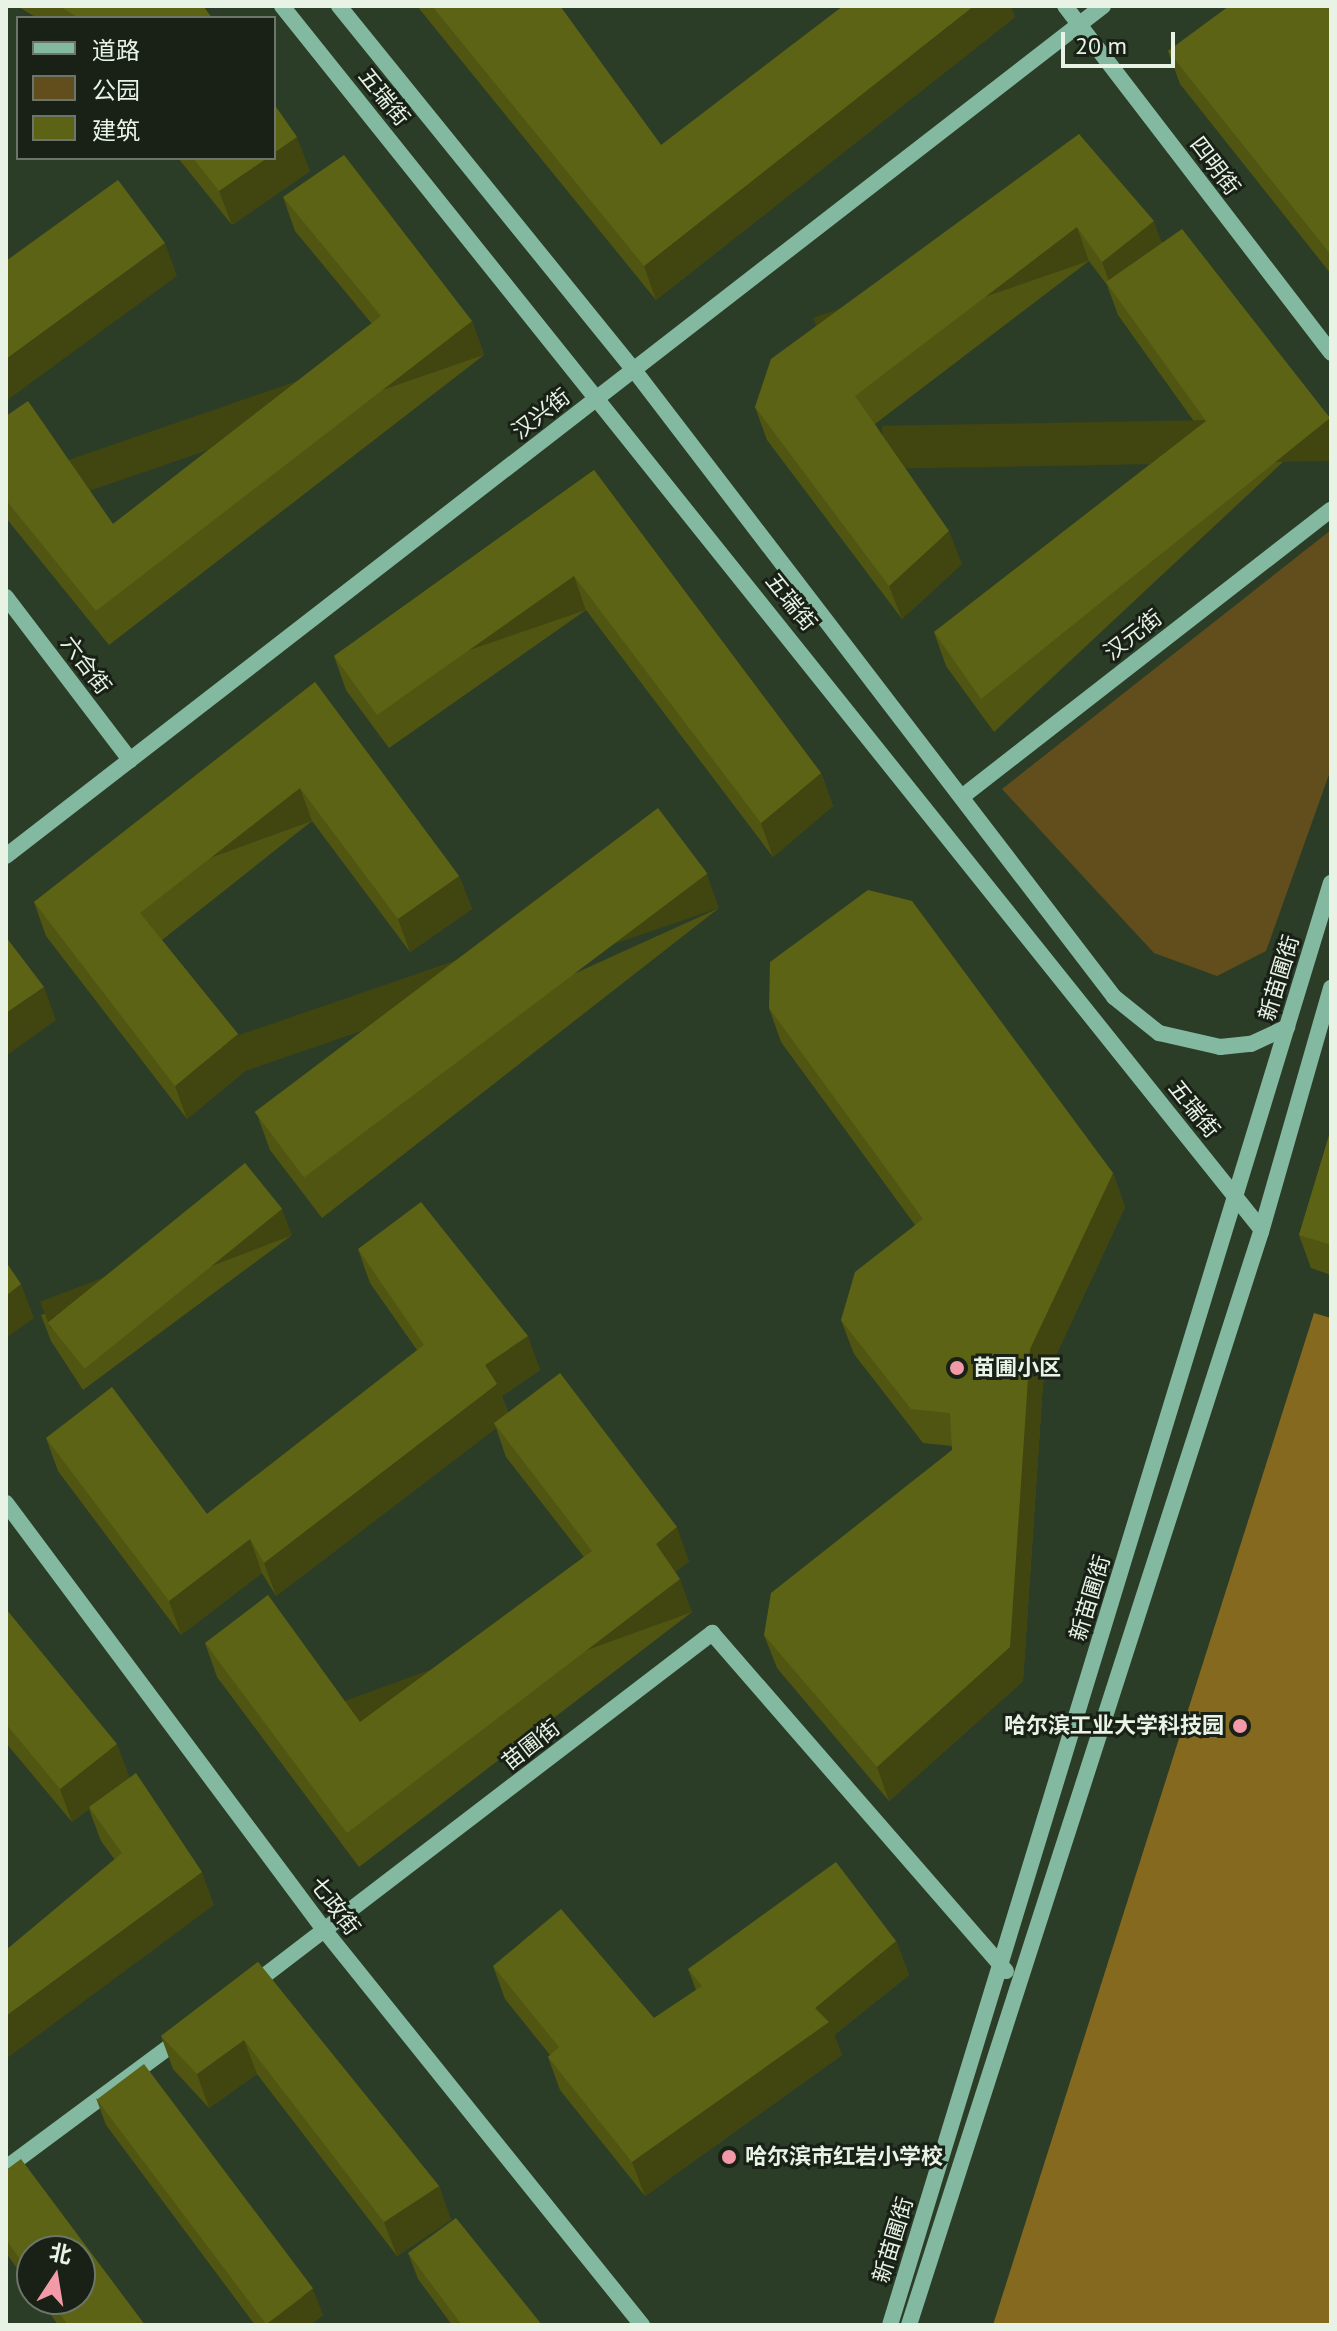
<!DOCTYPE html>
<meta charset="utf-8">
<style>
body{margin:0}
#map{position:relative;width:1337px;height:2331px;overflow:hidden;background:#2c3d27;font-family:"PT Sans","Noto Sans SC",sans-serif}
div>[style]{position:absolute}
.green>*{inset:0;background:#624e1d}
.forest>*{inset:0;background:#85691e}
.secondary>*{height:16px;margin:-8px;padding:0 8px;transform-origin:8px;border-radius:8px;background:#84b9a1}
.wall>*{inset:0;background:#505512}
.shaded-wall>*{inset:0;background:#41450f;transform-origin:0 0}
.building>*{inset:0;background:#5d6315;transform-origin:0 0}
.dots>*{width:22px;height:22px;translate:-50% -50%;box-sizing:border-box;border:4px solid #192117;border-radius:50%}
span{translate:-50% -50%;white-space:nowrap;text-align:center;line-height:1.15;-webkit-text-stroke:6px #192117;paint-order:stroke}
.street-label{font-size:22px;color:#e8f3e5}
.poi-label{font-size:22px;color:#e8f3e5;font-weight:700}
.left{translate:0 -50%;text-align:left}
.right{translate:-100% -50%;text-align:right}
.frame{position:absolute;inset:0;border:8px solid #e8f3e5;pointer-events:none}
.legend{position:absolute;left:16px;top:16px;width:260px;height:144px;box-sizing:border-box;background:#192117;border:2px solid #6c7569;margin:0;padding:10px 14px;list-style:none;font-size:24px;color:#e8f3e5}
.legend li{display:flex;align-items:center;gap:16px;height:40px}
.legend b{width:40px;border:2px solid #6c7569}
.north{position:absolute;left:16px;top:2235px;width:80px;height:80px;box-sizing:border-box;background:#192117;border:2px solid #6c7569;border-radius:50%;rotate:12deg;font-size:22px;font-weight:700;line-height:32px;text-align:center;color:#e8f3e5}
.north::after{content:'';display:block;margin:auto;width:28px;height:36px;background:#f39aa8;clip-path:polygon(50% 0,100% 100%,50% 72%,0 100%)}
.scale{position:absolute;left:1061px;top:32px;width:114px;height:36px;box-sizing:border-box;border:4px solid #e8f3e5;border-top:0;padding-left:10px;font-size:24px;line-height:28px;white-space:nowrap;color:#e8f3e5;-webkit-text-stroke:6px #192117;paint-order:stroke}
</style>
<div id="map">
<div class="green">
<div style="clip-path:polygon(1331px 530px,1331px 769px,1266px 951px,1217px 976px,1154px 953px,1002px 789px)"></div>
</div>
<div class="forest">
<div style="clip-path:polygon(1314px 1313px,1331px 1318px,1331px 2325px,993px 2325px)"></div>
</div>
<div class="secondary">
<div style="left:282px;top:6px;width:1567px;rotate:51.32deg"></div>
<div style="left:339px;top:6px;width:469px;rotate:51deg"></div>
<div style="left:634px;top:370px;width:790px;rotate:52.56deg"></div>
<div style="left:1114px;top:997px;width:58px;rotate:38.7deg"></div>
<div style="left:1159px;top:1033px;width:63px;rotate:12.9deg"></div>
<div style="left:1220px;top:1047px;width:31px;rotate:-6deg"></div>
<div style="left:1251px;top:1044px;width:40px;rotate:-25deg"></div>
<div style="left:1065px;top:6px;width:437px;rotate:52.5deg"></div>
<div style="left:6px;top:597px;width:205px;rotate:52.7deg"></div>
<div style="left:963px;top:796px;width:466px;rotate:-37.9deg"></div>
<div style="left:6px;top:856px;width:1388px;rotate:-37.77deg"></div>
<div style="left:6px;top:1503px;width:534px;rotate:53.3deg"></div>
<div style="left:325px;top:1931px;width:506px;rotate:51.18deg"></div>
<div style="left:251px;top:1986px;width:581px;rotate:-37.44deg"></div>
<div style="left:712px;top:1633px;width:448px;rotate:49deg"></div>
<div style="left:6px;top:2168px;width:218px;rotate:-36.6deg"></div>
<div style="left:890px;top:2325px;width:1508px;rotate:-73deg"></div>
<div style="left:909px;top:2325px;width:1148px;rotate:-72.15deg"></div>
<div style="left:1261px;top:1232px;width:254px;rotate:-74deg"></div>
</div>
<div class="wall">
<div style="clip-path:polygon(17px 6px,203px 6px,212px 18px,37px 18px)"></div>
<div style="clip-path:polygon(417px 6px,560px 6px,661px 145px,1015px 17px,656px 300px)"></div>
<div style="clip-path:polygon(1331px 6px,1331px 274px,1180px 84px,1168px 51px)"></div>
<div style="clip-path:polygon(1079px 134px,1162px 242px,1330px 418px,994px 732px,946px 666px,934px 632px,1198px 427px,1118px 315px,1107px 285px,1089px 261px,875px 424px,962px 564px,902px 619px,767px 440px,755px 407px)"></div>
<div style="clip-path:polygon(178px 158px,274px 158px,310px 171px,232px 225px)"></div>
<div style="clip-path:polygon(283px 197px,472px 321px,484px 355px,109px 645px,6px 518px,6px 416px,113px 524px,372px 324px,295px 231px)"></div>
<div style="clip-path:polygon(594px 470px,821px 773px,833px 806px,773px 857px,586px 610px,389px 748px,346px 690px,334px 656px)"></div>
<div style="clip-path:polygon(315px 682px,459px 876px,472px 909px,410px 952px,312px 821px,162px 940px,238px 1034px,250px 1067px,187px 1119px,46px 936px,34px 902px)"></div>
<div style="clip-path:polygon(719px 908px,322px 1218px,270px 1150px,258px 1117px)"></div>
<div style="clip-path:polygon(769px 1008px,1113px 1173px,1125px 1207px,1043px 1383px,1023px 1681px,889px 1801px,777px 1668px,764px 1635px,952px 1450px,952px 1446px,923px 1443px,854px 1354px,841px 1320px,915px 1225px,781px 1042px)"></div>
<div style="clip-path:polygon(1331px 1129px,1331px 1275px,1311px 1268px,1299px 1235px)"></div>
<div style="clip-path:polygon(292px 1235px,83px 1390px,51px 1341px,41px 1315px)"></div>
<div style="clip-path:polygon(358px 1249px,540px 1370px,502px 1396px,508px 1413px,689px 1561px,675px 1572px,692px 1612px,359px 1867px,217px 1677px,205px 1643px,360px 1722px,584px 1557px,506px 1457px,496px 1428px,276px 1596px,262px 1573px,181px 1635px,58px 1471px,46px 1438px,207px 1514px,417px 1350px,370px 1283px)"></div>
<div style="clip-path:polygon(6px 1609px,129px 1777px,214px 1905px,115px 1860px,101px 1841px,89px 1809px,72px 1822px,6px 1743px)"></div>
<div style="clip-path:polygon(896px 1941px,909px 1975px,834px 2035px,842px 2055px,645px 2196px,560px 2090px,548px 2057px,550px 2055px,505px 1999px,493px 1966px,654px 2018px,696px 1990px,688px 1969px)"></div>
<div style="clip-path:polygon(258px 1962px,439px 2186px,451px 2220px,397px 2256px,257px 2074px,209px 2108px,173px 2069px,161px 2036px)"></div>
<div style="clip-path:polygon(96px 2098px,323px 2315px,310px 2325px,255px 2325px,106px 2125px)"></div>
<div style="clip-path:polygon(6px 2170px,145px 2325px,58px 2325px,40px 2299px,80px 2299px,32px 2251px,32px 2289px,6px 2253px)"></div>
<div style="clip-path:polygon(408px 2253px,542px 2325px,452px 2325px,418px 2279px)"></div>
</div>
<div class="shaded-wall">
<div style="clip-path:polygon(974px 6px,1011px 6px,1015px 17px,656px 300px,644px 266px)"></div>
<div style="clip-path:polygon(297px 137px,310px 171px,232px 225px,219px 191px,267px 158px,274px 158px,274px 153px)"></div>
<div style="clip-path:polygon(1154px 221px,1166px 255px,1113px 292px,1102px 262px)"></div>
<div style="left:1077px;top:227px;width:36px;height:279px;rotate:71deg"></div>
<div style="clip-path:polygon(165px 243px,177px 276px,6px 401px,6px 359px)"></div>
<div style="left:472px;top:321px;width:36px;height:475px;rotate:71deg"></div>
<div style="left:1330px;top:418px;width:43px;height:448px;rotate:89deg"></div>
<div style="clip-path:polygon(949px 531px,962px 564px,902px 619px,889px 586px)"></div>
<div style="left:574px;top:576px;width:36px;height:241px;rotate:71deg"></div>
<div style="clip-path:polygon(821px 773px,833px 806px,773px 857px,761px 823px)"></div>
<div style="left:300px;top:788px;width:35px;height:203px;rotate:70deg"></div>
<div style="left:707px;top:874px;width:36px;height:504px;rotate:71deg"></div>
<div style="clip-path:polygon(459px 876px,472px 909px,410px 952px,398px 919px)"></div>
<div style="clip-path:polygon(44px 987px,56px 1020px,6px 1056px,6px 1013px)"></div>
<div style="clip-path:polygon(238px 1034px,250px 1067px,187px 1119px,175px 1086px)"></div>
<div style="clip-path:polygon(1113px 1173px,1125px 1207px,1043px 1383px,1023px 1681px,889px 1801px,877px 1767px,1030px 1349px)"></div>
<div style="left:282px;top:1209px;width:28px;height:259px;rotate:69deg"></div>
<div style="clip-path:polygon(21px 1284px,34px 1318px,6px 1338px,6px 1296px)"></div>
<div style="clip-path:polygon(528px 1336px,540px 1370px,502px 1396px,509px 1418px,494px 1423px,496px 1428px,276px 1596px,264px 1563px,485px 1365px)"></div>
<div style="clip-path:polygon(677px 1527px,689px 1561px,668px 1578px,656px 1544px)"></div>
<div style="clip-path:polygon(250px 1539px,262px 1573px,181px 1635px,169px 1601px)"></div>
<div style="left:680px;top:1579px;width:35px;height:419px;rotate:70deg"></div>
<div style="clip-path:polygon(117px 1744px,130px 1778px,72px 1822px,60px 1789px)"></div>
<div style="clip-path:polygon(202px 1872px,214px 1905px,6px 2059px,6px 2016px)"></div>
<div style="clip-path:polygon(896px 1941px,909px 1975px,834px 2035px,842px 2055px,645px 2196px,632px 2162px,815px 2008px)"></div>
<div style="clip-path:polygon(244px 2040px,257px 2074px,209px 2108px,197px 2074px)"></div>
<div style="clip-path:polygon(439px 2186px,451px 2220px,397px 2256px,384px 2222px)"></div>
<div style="clip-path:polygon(313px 2289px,323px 2315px,310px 2325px,266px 2325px)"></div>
</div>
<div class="building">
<div style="clip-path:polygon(59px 6px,203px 6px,212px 18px,79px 18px)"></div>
<div style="clip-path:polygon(432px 6px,560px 6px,661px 145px,843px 6px,974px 6px,644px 266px)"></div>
<div style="clip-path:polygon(1229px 6px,1331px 6px,1331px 255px,1168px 51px)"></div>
<div style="clip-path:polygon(274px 104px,297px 137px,274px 153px)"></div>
<div style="clip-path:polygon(1079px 134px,1154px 221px,1102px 262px,1077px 227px,855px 396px,949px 531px,889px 586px,755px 407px,771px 359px)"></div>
<div style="clip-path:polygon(344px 155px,472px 321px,96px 611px,6px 500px,6px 416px,28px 401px,113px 524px,381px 316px,283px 197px)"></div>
<div style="clip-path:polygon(193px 158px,267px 158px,219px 191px)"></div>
<div style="clip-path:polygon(118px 180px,165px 243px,6px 359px,6px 261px)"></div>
<div style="clip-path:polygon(1182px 229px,1330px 418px,981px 699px,934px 632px,1206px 421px,1106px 282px)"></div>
<div style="clip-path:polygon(594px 470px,821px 773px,761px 823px,574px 576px,377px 715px,334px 656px)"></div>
<div style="clip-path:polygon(315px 682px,459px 876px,398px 919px,300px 788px,140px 913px,238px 1034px,175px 1086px,34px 902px)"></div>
<div style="left:658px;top:808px;width:82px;height:505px;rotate:53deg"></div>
<div style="clip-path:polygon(868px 890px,912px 901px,1113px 1173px,1030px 1349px,1010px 1647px,877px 1767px,764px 1635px,771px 1593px,952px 1450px,950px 1413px,911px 1409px,841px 1320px,855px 1272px,923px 1219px,769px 1008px,770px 962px)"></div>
<div style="clip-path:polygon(6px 937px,44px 987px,6px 1013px)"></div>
<div style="clip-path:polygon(1331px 1129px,1331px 1245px,1299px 1235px)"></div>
<div style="left:245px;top:1163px;width:59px;height:254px;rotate:51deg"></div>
<div style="clip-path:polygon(421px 1202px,528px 1336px,485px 1365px,497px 1384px,264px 1563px,250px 1539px,169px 1601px,46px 1438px,112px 1387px,207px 1514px,424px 1345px,358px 1249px)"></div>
<div style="clip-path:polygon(6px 1262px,21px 1284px,6px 1296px)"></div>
<div style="clip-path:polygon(560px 1373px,677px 1527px,656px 1544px,680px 1579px,347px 1833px,205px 1643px,268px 1595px,360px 1722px,592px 1551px,494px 1423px)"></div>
<div style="clip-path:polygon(6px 1609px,117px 1744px,60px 1789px,6px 1724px)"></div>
<div style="clip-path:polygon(136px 1773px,202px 1872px,6px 2016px,6px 1950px,122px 1853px,89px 1807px)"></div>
<div style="clip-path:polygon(836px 1862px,896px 1941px,815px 2008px,829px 2022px,632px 2162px,548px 2057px,559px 2047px,493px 1966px,561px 1909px,654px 2018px,702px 1986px,688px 1969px)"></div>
<div style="clip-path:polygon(258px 1962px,439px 2186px,384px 2222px,244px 2040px,197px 2074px,161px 2036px)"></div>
<div style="left:144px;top:2064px;width:281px;height:59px;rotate:53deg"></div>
<div style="clip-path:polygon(21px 2159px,145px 2325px,68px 2325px,49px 2299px,80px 2299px,80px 2251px,32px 2251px,32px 2275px,6px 2240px,6px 2170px)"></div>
<div style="clip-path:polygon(456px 2218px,542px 2325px,462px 2325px,408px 2253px)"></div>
</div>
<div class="dots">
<div style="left:957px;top:1368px;background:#f39aa8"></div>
<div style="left:1240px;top:1726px;background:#f39aa8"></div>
<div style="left:729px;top:2157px;background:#f39aa8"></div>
</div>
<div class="street-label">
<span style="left:384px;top:97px;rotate:51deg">五瑞街</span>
<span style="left:1215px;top:166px;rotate:53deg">四明街</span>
<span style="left:541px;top:414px;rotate:-38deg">汉兴街</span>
<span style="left:791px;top:602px;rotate:51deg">五瑞街</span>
<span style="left:1133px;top:635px;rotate:-38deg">汉元街</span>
<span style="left:86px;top:665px;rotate:53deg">六合街</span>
<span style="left:1279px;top:978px;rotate:-73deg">新苗圃街</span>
<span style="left:1194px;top:1109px;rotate:51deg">五瑞街</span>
<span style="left:1090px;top:1598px;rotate:-73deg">新苗圃街</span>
<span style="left:531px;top:1745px;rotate:-38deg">苗圃街</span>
<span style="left:335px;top:1906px;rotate:53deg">七政街</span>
<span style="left:893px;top:2240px;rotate:-73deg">新苗圃街</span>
</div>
<div class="poi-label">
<span class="left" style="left:973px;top:1368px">苗圃小区</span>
<span class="right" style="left:1224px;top:1726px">哈尔滨工业大学科技园</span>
<span class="left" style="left:745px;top:2157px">哈尔滨市红岩小学校</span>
</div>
<div class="frame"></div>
<ul class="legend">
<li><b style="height:10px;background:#84b9a1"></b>道路</li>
<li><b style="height:22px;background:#624e1d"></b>公园</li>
<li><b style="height:22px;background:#5d6315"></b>建筑</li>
</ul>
<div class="north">北</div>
<div class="scale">20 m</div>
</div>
